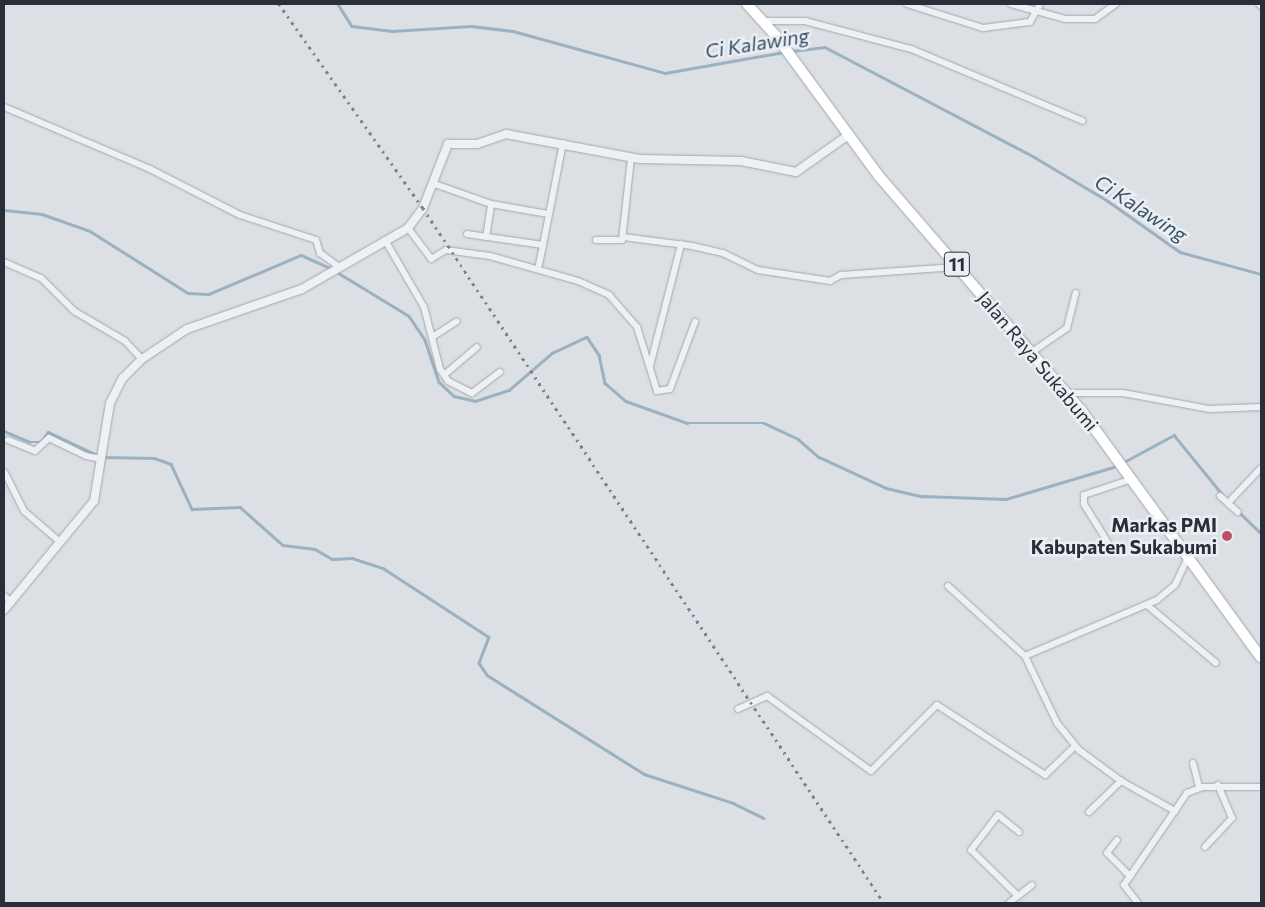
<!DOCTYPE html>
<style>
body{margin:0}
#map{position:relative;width:1265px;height:907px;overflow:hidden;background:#dce0e4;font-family:Commissioner,sans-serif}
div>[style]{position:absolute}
.stream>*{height:2.5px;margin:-1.25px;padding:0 1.25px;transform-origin:1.25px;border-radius:1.25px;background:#9bb1c1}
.roads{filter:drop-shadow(0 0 1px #a2a7ad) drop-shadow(0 0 1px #a2a7ad)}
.minor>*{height:6px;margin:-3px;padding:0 3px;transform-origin:3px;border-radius:3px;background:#eef1f3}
.tertiary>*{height:8px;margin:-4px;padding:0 4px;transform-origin:4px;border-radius:4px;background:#eef1f3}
.trunk>*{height:10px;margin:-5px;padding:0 5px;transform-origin:5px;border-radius:5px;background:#fff}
.rail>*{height:2.5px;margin-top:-1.25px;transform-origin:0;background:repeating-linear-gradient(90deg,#78818c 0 2.5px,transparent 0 7.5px)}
.dots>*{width:14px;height:14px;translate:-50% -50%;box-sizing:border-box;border:2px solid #ebeff3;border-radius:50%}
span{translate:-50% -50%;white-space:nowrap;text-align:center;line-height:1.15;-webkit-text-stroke:5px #ebeff3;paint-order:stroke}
.shield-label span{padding:1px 4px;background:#ebeff3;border:1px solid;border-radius:4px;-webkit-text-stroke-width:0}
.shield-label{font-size:18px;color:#282f39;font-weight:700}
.street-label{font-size:19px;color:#282f39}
.poi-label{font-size:19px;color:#282f39;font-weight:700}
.right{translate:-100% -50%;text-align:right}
.water-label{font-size:20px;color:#375168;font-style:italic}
.frame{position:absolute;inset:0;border:5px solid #282f39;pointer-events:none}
</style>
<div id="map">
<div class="stream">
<div style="left:338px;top:4px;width:26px;rotate:58deg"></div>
<div style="left:352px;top:26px;width:40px;rotate:7.1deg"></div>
<div style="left:392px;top:31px;width:79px;rotate:-3.6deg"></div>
<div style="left:471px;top:26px;width:42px;rotate:6.8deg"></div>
<div style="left:513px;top:31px;width:158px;rotate:15.4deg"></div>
<div style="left:665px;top:73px;width:121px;rotate:-10deg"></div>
<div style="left:792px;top:51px;width:33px;rotate:-7deg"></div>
<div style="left:825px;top:47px;width:238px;rotate:27.7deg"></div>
<div style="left:1036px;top:158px;width:84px;rotate:30.8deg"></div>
<div style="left:1108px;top:201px;width:88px;rotate:35.3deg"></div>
<div style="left:1180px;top:252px;width:84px;rotate:15.2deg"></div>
<div style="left:4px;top:210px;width:38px;rotate:6deg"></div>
<div style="left:42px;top:214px;width:51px;rotate:19.5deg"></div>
<div style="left:90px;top:231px;width:116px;rotate:32.3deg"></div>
<div style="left:188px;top:293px;width:21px;rotate:3deg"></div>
<div style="left:209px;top:294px;width:100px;rotate:-23deg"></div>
<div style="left:301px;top:255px;width:34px;rotate:24deg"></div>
<div style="left:337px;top:272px;width:84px;rotate:31.4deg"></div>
<div style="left:409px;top:316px;width:29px;rotate:56deg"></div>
<div style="left:425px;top:340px;width:44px;rotate:71.6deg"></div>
<div style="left:439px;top:382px;width:21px;rotate:43deg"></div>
<div style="left:454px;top:396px;width:22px;rotate:13deg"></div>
<div style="left:475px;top:401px;width:36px;rotate:-18deg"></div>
<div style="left:509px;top:390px;width:57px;rotate:-40.7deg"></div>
<div style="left:552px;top:353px;width:38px;rotate:-25deg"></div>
<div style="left:587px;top:337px;width:22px;rotate:56deg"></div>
<div style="left:599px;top:355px;width:29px;rotate:78deg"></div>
<div style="left:605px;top:383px;width:28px;rotate:41deg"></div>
<div style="left:626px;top:401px;width:65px;rotate:19.8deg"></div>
<div style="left:687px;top:423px;width:77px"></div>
<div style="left:764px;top:423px;width:38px;rotate:25deg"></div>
<div style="left:798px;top:439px;width:28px;rotate:41deg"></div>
<div style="left:819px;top:457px;width:74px;rotate:24.8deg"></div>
<div style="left:886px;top:488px;width:37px;rotate:13deg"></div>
<div style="left:922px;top:496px;width:84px;rotate:2deg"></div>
<div style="left:1006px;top:499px;width:116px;rotate:-16.6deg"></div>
<div style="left:4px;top:431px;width:28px;rotate:23deg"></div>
<div style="left:30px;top:442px;width:11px"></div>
<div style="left:41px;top:442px;width:12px;rotate:-55deg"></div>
<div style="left:48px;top:432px;width:54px;rotate:25.1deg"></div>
<div style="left:102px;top:457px;width:52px;rotate:1.1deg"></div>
<div style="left:154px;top:458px;width:18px;rotate:19deg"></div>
<div style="left:171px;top:464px;width:50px;rotate:65deg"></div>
<div style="left:192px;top:509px;width:48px;rotate:-2.4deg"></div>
<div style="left:240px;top:507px;width:57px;rotate:41.5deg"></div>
<div style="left:283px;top:545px;width:32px;rotate:7deg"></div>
<div style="left:315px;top:549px;width:20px;rotate:30deg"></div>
<div style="left:332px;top:559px;width:20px;rotate:-3deg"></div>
<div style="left:352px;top:558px;width:33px;rotate:18deg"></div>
<div style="left:383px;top:568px;width:126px;rotate:33.1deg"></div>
<div style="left:489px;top:637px;width:28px;rotate:111deg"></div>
<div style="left:479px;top:663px;width:14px;rotate:56deg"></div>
<div style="left:487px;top:675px;width:186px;rotate:32.2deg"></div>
<div style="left:644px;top:774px;width:94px;rotate:18deg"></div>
<div style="left:733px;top:803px;width:34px;rotate:26deg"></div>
<div style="left:1122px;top:463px;width:59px;rotate:-28.3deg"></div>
<div style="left:1174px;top:435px;width:77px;rotate:50.8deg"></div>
<div style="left:1239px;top:512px;width:30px;rotate:44deg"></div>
</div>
<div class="roads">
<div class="minor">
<div style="left:907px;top:4px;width:80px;rotate:17.5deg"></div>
<div style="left:983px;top:28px;width:47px;rotate:-7.3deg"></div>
<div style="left:1030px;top:22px;width:21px;rotate:-61deg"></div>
<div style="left:1011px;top:4px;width:56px;rotate:15.5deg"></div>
<div style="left:1065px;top:19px;width:30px"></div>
<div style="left:1095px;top:19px;width:26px;rotate:-36deg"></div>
<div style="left:1259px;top:4px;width:3px;rotate:45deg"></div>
<div style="left:763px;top:21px;width:42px"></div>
<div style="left:805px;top:21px;width:110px;rotate:14.8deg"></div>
<div style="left:911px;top:49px;width:186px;rotate:22.7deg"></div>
<div style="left:4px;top:107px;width:159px;rotate:23deg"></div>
<div style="left:150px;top:169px;width:101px;rotate:27.1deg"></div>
<div style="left:240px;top:215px;width:80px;rotate:18.2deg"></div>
<div style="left:316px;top:240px;width:14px;rotate:73deg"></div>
<div style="left:320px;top:253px;width:24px;rotate:36deg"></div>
<div style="left:432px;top:183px;width:63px;rotate:19.6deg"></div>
<div style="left:408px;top:228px;width:39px;rotate:53deg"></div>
<div style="left:431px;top:259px;width:17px;rotate:-31deg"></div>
<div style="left:446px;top:250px;width:44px;rotate:7.8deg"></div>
<div style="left:490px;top:256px;width:91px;rotate:15.9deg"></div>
<div style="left:578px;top:281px;width:34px;rotate:24deg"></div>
<div style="left:609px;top:295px;width:43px;rotate:48.8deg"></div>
<div style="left:637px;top:327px;width:67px;rotate:72.6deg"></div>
<div style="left:657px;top:391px;width:13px;rotate:-9deg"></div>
<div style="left:670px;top:389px;width:72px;rotate:-69.5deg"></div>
<div style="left:467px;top:234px;width:77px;rotate:8.2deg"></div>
<div style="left:543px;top:245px;width:104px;rotate:-78.9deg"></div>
<div style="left:486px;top:237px;width:33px;rotate:-81deg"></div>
<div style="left:491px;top:204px;width:58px;rotate:10deg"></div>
<div style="left:623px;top:237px;width:70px;rotate:7.4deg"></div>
<div style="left:692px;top:246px;width:32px;rotate:13deg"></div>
<div style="left:723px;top:253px;width:39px;rotate:26deg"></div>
<div style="left:758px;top:270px;width:73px;rotate:8.7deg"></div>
<div style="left:830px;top:281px;width:13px;rotate:-29deg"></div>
<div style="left:841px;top:275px;width:116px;rotate:-3.9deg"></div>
<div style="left:385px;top:240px;width:78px;rotate:59.8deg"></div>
<div style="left:424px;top:307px;width:64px;rotate:75.5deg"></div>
<div style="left:440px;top:369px;width:14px;rotate:56deg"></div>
<div style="left:448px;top:381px;width:27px;rotate:27deg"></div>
<div style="left:472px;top:393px;width:35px;rotate:-37deg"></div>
<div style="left:596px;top:240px;width:26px"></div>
<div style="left:622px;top:240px;width:82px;rotate:-83.7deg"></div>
<div style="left:4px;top:262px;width:40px;rotate:23.4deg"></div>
<div style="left:41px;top:278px;width:47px;rotate:45deg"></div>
<div style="left:74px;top:311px;width:59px;rotate:30.5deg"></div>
<div style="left:125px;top:341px;width:25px;rotate:47deg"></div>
<div style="left:538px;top:269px;width:25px;rotate:-78deg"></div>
<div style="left:434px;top:336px;width:27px;rotate:-33deg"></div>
<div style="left:1032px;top:352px;width:42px;rotate:-34.4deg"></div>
<div style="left:1067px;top:328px;width:36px;rotate:-76deg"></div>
<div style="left:650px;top:366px;width:126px;rotate:-75.7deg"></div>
<div style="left:444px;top:375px;width:43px;rotate:-40.3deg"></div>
<div style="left:1067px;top:393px;width:56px"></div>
<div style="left:1123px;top:393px;width:87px;rotate:10.5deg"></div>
<div style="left:1209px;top:409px;width:52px;rotate:-2.2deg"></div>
<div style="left:8px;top:440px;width:29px;rotate:22deg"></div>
<div style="left:35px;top:451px;width:19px;rotate:-43deg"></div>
<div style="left:49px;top:438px;width:41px;rotate:25.9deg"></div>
<div style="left:86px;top:456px;width:16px;rotate:11deg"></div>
<div style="left:5px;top:473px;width:42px;rotate:63.4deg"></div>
<div style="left:24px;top:511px;width:48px;rotate:40.7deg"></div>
<div style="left:1220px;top:496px;width:24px;rotate:42deg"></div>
<div style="left:1228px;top:503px;width:48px;rotate:-46.7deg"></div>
<div style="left:1110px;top:546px;width:49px;rotate:-121.8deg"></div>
<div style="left:1084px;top:504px;width:9px;rotate:-90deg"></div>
<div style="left:1084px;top:495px;width:51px;rotate:-18.4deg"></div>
<div style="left:948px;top:586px;width:104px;rotate:42.3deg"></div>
<div style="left:1025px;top:656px;width:74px;rotate:64.5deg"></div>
<div style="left:1057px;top:723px;width:35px;rotate:51deg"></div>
<div style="left:1079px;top:750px;width:52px;rotate:36.4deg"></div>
<div style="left:1121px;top:781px;width:62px;rotate:29.1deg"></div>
<div style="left:4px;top:596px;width:9px;rotate:36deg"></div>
<div style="left:1147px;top:605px;width:90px;rotate:40deg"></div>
<div style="left:1025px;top:656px;width:143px;rotate:-23deg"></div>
<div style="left:1157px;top:600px;width:23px;rotate:-40deg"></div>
<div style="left:1175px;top:585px;width:31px;rotate:-65deg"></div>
<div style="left:738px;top:709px;width:32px;rotate:-24deg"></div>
<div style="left:767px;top:696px;width:128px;rotate:35.8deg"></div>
<div style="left:871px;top:771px;width:93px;rotate:-45deg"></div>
<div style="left:937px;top:705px;width:129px;rotate:32.9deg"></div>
<div style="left:1045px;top:775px;width:42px;rotate:-44deg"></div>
<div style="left:1193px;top:763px;width:25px;rotate:76deg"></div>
<div style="left:1089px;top:812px;width:45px;rotate:-44.1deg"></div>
<div style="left:1117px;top:840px;width:16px;rotate:128deg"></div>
<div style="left:1107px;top:853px;width:33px;rotate:45deg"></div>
<div style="left:1205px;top:847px;width:40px;rotate:-47deg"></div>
<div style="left:1232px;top:818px;width:36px;rotate:-113deg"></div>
<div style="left:1017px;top:895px;width:64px;rotate:-135.6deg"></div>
<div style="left:971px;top:850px;width:44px;rotate:-52.4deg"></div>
<div style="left:998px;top:815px;width:27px;rotate:39deg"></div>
<div style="left:1009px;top:903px;width:29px;rotate:-38deg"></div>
<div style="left:1138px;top:903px;width:23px;rotate:-128deg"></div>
<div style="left:1124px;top:885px;width:112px;rotate:-55.6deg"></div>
<div style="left:1187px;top:793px;width:17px;rotate:-21deg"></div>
<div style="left:1203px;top:787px;width:58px"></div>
</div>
<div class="tertiary">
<div style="left:4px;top:610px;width:141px;rotate:-50.5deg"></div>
<div style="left:94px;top:501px;width:99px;rotate:-80.7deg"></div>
<div style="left:110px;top:403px;width:28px;rotate:-63deg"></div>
<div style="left:123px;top:378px;width:27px;rotate:-45deg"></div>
<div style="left:142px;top:359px;width:54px;rotate:-33.7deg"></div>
<div style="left:187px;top:329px;width:122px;rotate:-19.2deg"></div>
<div style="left:302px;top:289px;width:122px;rotate:-29.9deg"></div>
<div style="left:408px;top:228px;width:25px;rotate:-53deg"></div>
<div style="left:423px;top:208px;width:69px;rotate:-68.7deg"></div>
<div style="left:448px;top:144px;width:29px"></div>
<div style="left:477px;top:144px;width:31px;rotate:-19deg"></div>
<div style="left:506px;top:134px;width:136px;rotate:10.6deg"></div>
<div style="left:640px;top:159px;width:101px;rotate:1.1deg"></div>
<div style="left:741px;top:161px;width:56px;rotate:11.3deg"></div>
<div style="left:796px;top:172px;width:62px;rotate:-35.2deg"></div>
</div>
<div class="trunk">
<div style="left:747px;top:4px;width:43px;rotate:47.8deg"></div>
<div style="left:776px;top:36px;width:172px;rotate:53.7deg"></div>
<div style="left:878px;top:175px;width:311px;rotate:49.2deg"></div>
<div style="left:1081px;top:410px;width:306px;rotate:54deg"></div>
</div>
</div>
<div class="rail">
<div style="left:279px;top:4px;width:250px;rotate:54.8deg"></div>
<div style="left:423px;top:208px;width:834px;rotate:56.44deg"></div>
</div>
<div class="dots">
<div style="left:1227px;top:536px;background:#bd4e68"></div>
</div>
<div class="shield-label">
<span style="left:957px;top:264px">11</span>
</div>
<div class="street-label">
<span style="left:1038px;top:361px;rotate:50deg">Jalan Raya Sukabumi</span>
</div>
<div class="poi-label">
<span class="right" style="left:1217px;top:536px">Markas PMI<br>Kabupaten Sukabumi</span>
</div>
<div class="water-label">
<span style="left:757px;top:43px;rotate:-9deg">Ci Kalawing</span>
<span style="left:1141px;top:208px;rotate:33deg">Ci Kalawing</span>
</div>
<div class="frame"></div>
</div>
